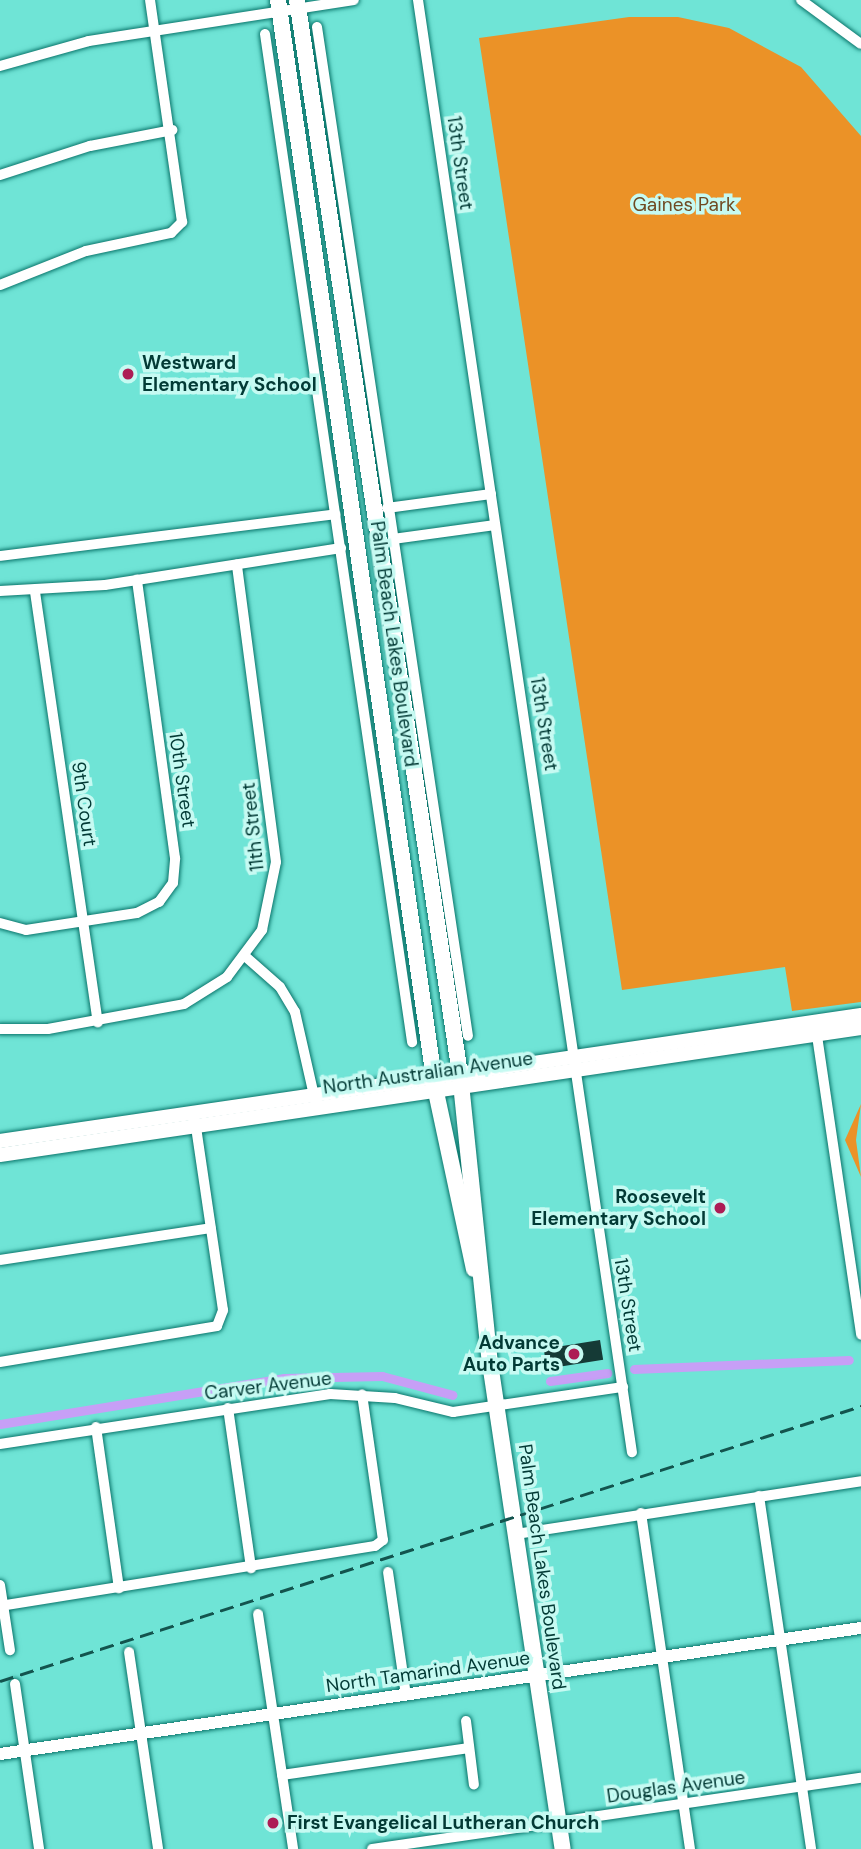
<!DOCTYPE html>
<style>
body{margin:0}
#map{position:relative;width:861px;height:1849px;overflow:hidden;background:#6fe4d6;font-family:"DM Sans",sans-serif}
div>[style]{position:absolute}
.green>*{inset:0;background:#eb9227}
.canal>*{height:9px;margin:-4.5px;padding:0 4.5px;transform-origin:4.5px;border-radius:4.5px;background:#c79ff6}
.building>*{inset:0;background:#153a36;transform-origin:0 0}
.roads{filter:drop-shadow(0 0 2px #0a756b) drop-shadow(0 0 2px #0a756b)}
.minor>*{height:10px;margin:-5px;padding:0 5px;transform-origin:5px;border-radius:5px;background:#fff}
.tertiary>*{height:12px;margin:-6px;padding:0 6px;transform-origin:6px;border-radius:6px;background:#fff}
.secondary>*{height:14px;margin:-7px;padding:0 7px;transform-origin:7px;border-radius:7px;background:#fff}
.primary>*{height:16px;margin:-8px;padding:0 8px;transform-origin:8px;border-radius:8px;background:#fff}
.rail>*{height:2.5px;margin-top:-1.25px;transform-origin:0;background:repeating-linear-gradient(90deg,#13544e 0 14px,transparent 0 21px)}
.dots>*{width:19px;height:19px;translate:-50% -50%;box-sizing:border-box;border:4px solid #c6faf2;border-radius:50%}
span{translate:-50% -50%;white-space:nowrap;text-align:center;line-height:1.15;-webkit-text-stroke:7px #c6faf2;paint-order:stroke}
.street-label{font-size:19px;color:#023a35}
.park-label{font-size:19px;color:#704a22}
.poi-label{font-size:19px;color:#023a35;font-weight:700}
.left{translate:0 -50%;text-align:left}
.right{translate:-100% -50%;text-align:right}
</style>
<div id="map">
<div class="green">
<div style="clip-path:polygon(629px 17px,678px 17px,729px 28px,801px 67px,861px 136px,861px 1002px,792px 1011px,785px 967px,622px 990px,479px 38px)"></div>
<div style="clip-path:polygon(861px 1104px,856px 1140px,861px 1177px,845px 1140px)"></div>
</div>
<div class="canal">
<div style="left:634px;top:1369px;width:215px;rotate:-2.4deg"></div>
<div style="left:550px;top:1381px;width:58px;rotate:-8deg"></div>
<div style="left:0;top:1424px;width:288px;rotate:-9.2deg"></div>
<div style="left:284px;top:1378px;width:98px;rotate:-1.2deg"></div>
<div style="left:382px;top:1376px;width:73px;rotate:15deg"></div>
</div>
<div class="building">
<div style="left:600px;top:1340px;width:20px;height:57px;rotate:81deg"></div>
</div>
<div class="roads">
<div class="minor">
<div style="left:418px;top:0;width:1468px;rotate:81.62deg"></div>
<div style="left:801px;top:0;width:74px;rotate:36.3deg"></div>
<div style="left:317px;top:27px;width:1020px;rotate:81.49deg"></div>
<div style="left:265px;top:34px;width:1019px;rotate:81.7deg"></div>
<div style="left:0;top:66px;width:92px;rotate:-15.7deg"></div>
<div style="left:89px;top:41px;width:268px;rotate:-8.8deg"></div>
<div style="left:0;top:175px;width:95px;rotate:-17.9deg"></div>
<div style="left:90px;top:146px;width:84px;rotate:-11deg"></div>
<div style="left:0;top:285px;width:92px;rotate:-21.6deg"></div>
<div style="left:86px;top:251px;width:87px;rotate:-12deg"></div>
<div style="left:171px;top:233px;width:16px;rotate:-45deg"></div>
<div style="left:182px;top:222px;width:224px;rotate:-98.2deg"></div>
<div style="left:387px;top:508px;width:105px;rotate:-7.7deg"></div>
<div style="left:393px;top:539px;width:103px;rotate:-7.8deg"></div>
<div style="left:0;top:556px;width:338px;rotate:-7.1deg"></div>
<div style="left:0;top:591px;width:105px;rotate:-3.3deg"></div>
<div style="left:105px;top:585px;width:239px;rotate:-8.9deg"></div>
<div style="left:35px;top:592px;width:435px;rotate:81.7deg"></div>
<div style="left:0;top:923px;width:27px;rotate:15deg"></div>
<div style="left:26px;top:930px;width:112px;rotate:-8.7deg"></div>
<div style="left:137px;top:913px;width:25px;rotate:-27deg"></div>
<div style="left:159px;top:902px;width:24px;rotate:-54deg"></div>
<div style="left:173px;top:883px;width:25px;rotate:-85deg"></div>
<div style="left:175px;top:858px;width:281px;rotate:-97.8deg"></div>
<div style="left:246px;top:957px;width:45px;rotate:41.4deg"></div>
<div style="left:280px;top:987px;width:29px;rotate:59deg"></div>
<div style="left:295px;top:1012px;width:90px;rotate:77.2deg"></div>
<div style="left:0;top:1029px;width:48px"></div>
<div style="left:48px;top:1029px;width:138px;rotate:-10.4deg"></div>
<div style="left:184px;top:1004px;width:51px;rotate:-32.1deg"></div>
<div style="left:227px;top:977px;width:59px;rotate:-53.3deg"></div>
<div style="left:262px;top:930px;width:69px;rotate:-78.4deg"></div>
<div style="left:276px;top:862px;width:300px;rotate:-97.5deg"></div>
<div style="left:816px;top:1029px;width:309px;rotate:81.6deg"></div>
<div style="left:0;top:1260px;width:213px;rotate:-8.6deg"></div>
<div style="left:0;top:1362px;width:220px;rotate:-9.4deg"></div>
<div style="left:217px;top:1326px;width:17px;rotate:-69deg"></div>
<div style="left:223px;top:1310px;width:191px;rotate:-98.4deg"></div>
<div style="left:228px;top:1408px;width:162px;rotate:81.8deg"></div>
<div style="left:96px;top:1427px;width:163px;rotate:81.9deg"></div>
<div style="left:0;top:1444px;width:334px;rotate:-8.6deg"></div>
<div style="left:330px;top:1394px;width:65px;rotate:3.5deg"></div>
<div style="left:395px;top:1398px;width:60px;rotate:13.6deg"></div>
<div style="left:453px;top:1412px;width:172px;rotate:-8.4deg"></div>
<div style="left:759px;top:1496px;width:357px;rotate:81.6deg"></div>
<div style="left:641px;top:1513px;width:340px;rotate:81.7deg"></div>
<div style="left:516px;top:1534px;width:349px;rotate:-8.7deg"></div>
<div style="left:388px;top:1572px;width:124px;rotate:81.7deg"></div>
<div style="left:0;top:1585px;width:66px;rotate:81.3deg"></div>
<div style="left:0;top:1606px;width:380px;rotate:-9.1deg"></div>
<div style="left:375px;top:1546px;width:10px;rotate:-37deg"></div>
<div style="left:383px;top:1540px;width:147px;rotate:-98.2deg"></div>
<div style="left:258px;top:1614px;width:238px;rotate:81.5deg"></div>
<div style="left:129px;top:1652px;width:199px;rotate:81.6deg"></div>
<div style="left:15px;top:1684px;width:167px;rotate:81.7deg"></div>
<div style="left:466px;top:1721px;width:64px;rotate:82.9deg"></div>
<div style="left:282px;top:1775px;width:189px;rotate:-8.2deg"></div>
<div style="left:372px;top:1849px;width:494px;rotate:-8.3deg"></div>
</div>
<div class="tertiary">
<div style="left:0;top:1754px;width:870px;rotate:-8.33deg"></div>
</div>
<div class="secondary">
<div style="left:0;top:1141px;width:870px;rotate:-8.33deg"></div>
<div style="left:0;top:1155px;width:870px;rotate:-8.39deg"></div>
</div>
<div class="primary">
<div style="left:278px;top:0;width:1103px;rotate:81.77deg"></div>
<div style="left:436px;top:1092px;width:181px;rotate:77.9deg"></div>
<div style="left:297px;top:0;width:1086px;rotate:81.37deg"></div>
<div style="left:460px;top:1074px;width:291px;rotate:84.1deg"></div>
<div style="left:490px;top:1363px;width:491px;rotate:81.5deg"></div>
</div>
</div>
<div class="rail">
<div style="left:0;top:1681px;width:904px;rotate:-17.71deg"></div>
</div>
<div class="dots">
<div style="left:128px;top:374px;background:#ad1d55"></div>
<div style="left:720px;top:1208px;background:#ad1d55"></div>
<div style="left:574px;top:1354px;background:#ad1d55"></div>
<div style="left:273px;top:1823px;background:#ad1d55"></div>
</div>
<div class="street-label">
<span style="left:460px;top:163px;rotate:82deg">13th Street</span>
<span style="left:394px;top:644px;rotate:82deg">Palm Beach Lakes Boulevard</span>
<span style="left:544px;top:724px;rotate:81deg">13th Street</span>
<span style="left:182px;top:780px;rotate:82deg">10th Street</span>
<span style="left:84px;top:804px;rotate:82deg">9th Court</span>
<span style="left:253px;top:827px;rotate:-96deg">11th Street</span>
<span style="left:428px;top:1073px;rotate:-8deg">North Australian Avenue</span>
<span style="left:628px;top:1305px;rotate:81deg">13th Street</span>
<span style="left:268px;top:1386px;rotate:-7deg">Carver Avenue</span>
<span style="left:542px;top:1567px;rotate:82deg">Palm Beach Lakes Boulevard</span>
<span style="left:428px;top:1672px;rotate:-8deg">North Tamarind Avenue</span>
<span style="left:676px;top:1787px;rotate:-8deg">Douglas Avenue</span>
</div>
<div class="park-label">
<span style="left:684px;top:205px">Gaines Park</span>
</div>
<div class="poi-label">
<span class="left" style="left:142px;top:374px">Westward<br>Elementary School</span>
<span class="right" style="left:706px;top:1208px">Roosevelt<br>Elementary School</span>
<span class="right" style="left:560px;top:1354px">Advance<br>Auto Parts</span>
<span class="left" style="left:287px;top:1823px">First Evangelical Lutheran Church</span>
</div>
</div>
